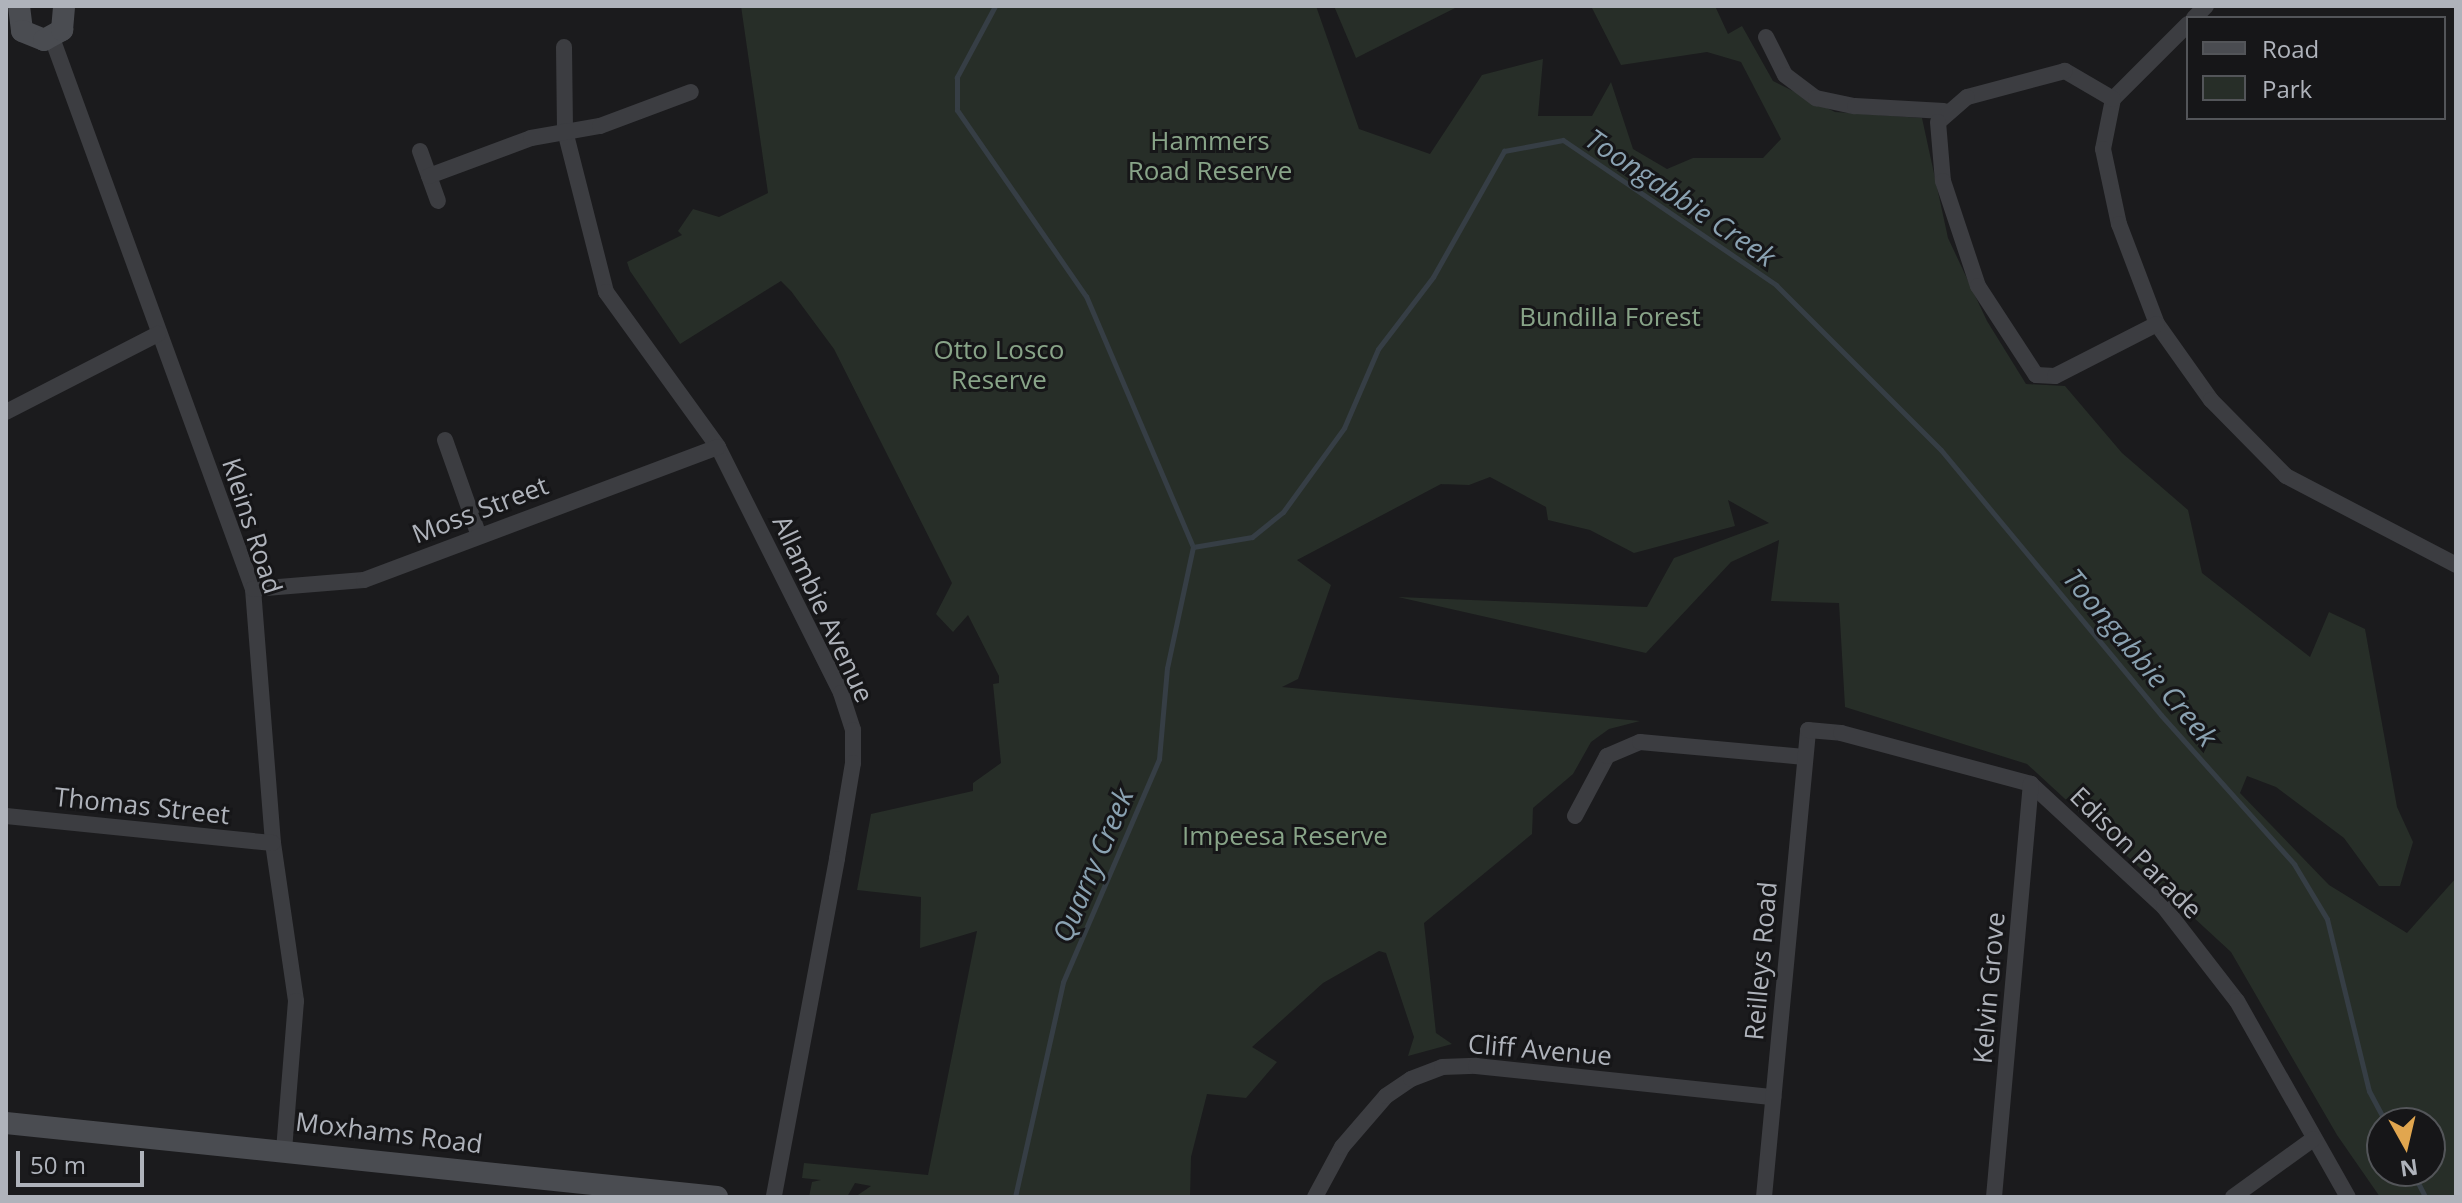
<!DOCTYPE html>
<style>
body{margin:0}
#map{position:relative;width:2462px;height:1203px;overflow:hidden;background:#1b1b1d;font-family:"Open Sans",sans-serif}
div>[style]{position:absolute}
.green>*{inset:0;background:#272e28}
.stream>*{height:5px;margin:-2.5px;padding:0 2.5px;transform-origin:2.5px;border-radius:2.5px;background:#363e45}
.street>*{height:16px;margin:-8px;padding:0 8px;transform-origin:8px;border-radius:8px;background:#3c3d41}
.secondary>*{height:22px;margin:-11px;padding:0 11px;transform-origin:11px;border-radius:11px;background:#4a4c51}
span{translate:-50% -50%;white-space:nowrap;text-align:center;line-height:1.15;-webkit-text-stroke:6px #161618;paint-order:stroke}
.park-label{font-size:26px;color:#88a488}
.street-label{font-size:26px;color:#afb3bb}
.water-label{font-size:28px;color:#8aa2b2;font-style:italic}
.frame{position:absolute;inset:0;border:8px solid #afb3bb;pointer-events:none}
.legend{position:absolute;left:2186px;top:16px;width:260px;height:104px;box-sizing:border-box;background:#161618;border:2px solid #535559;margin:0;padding:10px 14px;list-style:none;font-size:24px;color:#afb3bb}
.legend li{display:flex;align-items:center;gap:16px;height:40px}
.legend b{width:40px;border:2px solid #535559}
.north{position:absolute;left:2366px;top:1107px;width:80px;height:80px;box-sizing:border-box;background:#161618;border:2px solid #535559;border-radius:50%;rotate:172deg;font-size:22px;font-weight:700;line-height:32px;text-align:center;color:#afb3bb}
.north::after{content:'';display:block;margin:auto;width:28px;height:36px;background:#e1a64f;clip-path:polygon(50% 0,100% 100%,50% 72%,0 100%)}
.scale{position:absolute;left:16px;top:1151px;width:128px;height:36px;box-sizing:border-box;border:4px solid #afb3bb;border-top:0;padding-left:10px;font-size:24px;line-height:28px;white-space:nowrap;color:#afb3bb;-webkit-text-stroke:6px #161618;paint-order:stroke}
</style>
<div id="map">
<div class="green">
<div style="clip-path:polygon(evenodd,741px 6px,1316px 6px,1359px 129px,1430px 154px,1482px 75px,1543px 59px,1538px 116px,1592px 116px,1611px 82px,1633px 149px,1667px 169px,1693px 158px,1763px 158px,1781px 139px,1741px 62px,1707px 52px,1621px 65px,1591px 6px,1715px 6px,1728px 34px,1742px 26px,1773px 81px,1835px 112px,1922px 118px,1948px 238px,1987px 321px,2026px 384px,2065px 386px,2122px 453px,2188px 510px,2202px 573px,2310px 657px,2329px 612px,2365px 629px,2397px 807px,2413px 842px,2400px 886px,2379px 886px,2344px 838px,2276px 787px,2247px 776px,2240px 793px,2329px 885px,2407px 933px,2456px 878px,2456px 1197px,2380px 1197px,2337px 1135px,2231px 952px,2027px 764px,1845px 707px,1839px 603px,1771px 601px,1779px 540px,1731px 562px,1646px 653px,1398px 597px,1647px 607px,1674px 558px,1769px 523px,1728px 500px,1735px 526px,1634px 553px,1590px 530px,1548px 520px,1546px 507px,1490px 477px,1469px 485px,1441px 484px,1297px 560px,1331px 585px,1298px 679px,1282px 687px,1640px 721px,1609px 729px,1591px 742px,1573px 774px,1533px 808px,1532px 834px,1424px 923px,1436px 1033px,1452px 1044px,1408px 1056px,1414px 1037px,1386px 953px,1379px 951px,1323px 983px,1252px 1047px,1277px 1062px,1246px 1098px,1207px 1094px,1191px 1157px,1190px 1197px,855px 1197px,871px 1186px,855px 1183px,847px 1197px,809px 1197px,812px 1182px,821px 1180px,802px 1178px,804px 1163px,928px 1175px,977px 931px,920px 948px,921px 897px,857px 890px,871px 814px,973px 791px,973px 783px,1001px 763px,993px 684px,999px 683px,999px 676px,968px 615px,953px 632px,936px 614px,952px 583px,834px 349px,791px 291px,781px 281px,680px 344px,630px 271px,627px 262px,682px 235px,678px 231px,693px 209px,719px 217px,768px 193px,741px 6px,2382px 1123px,2430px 1123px,2430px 1171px,2382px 1171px,2382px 1123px)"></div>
<div style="clip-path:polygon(1334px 6px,1459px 6px,1356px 58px)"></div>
</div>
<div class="stream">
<div style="left:995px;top:6px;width:81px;rotate:118.2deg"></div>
<div style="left:957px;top:77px;width:33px;rotate:90deg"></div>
<div style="left:957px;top:110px;width:226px;rotate:55.3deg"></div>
<div style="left:1086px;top:296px;width:273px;rotate:66.9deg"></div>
<div style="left:1193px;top:547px;width:60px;rotate:-9.6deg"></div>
<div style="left:1252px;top:537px;width:40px;rotate:-39deg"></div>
<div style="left:1283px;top:512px;width:104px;rotate:-54deg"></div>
<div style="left:1344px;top:428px;width:86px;rotate:-66.7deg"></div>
<div style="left:1378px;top:349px;width:91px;rotate:-52.6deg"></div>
<div style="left:1433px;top:277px;width:145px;rotate:-60.6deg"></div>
<div style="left:1504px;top:151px;width:60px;rotate:-10.6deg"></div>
<div style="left:1563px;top:140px;width:258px;rotate:34.2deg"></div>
<div style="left:1776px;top:285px;width:233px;rotate:45deg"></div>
<div style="left:1941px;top:450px;width:344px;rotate:50.3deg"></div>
<div style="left:2161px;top:715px;width:200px;rotate:48.2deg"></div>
<div style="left:2294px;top:864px;width:64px;rotate:59deg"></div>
<div style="left:2327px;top:919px;width:177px;rotate:76.3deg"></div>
<div style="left:2369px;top:1091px;width:36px;rotate:62deg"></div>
<div style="left:2412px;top:1171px;width:29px;rotate:63deg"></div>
<div style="left:1015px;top:1197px;width:220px;rotate:-77.4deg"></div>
<div style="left:1063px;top:982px;width:243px;rotate:-66.7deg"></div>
<div style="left:1159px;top:759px;width:91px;rotate:-85deg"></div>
<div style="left:1167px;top:668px;width:124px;rotate:-77.9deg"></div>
</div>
<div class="street">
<div style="left:2194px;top:18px;width:17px;rotate:-45deg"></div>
<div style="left:2188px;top:24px;width:106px;rotate:135deg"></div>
<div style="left:2113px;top:99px;width:51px;rotate:101.3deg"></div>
<div style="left:2103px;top:149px;width:77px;rotate:78deg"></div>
<div style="left:2119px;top:224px;width:107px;rotate:69.2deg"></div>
<div style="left:2157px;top:324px;width:93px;rotate:54.6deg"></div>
<div style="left:2211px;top:400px;width:107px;rotate:45.4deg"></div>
<div style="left:2286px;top:476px;width:192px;rotate:27.6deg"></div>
<div style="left:1766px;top:37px;width:42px;rotate:63.4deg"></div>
<div style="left:1785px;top:75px;width:39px;rotate:37deg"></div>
<div style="left:1816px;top:98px;width:40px;rotate:12deg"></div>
<div style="left:1855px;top:106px;width:89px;rotate:3.2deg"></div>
<div style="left:52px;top:38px;width:587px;rotate:69.96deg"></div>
<div style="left:253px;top:589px;width:255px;rotate:85.5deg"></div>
<div style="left:273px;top:843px;width:160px;rotate:81.7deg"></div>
<div style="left:296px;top:1001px;width:148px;rotate:94.6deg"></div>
<div style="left:564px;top:47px;width:84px;rotate:89.3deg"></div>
<div style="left:565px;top:131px;width:166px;rotate:75.7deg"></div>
<div style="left:606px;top:292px;width:191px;rotate:54.1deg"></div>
<div style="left:718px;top:447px;width:275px;rotate:63.4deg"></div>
<div style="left:841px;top:693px;width:39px;rotate:72deg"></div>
<div style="left:853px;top:730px;width:33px;rotate:90deg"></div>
<div style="left:853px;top:763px;width:97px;rotate:99.5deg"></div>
<div style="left:837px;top:859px;width:344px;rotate:100.6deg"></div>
<div style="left:2113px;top:99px;width:56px;rotate:-149.7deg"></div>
<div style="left:2065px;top:71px;width:101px;rotate:165.1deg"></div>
<div style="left:1967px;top:97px;width:38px;rotate:139deg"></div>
<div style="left:1938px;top:122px;width:59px;rotate:85.2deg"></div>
<div style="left:1943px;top:181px;width:111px;rotate:71.6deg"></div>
<div style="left:1978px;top:286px;width:106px;rotate:56.9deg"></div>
<div style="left:2036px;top:375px;width:19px;rotate:3deg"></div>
<div style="left:2055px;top:376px;width:114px;rotate:-27deg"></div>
<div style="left:420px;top:151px;width:53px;rotate:70.2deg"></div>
<div style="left:429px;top:176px;width:109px;rotate:-20.4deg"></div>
<div style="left:531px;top:138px;width:70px;rotate:-9.9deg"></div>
<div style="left:600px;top:126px;width:97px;rotate:-20.5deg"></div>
<div style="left:6px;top:412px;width:171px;rotate:-27.2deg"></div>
<div style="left:445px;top:440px;width:102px;rotate:70.5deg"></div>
<div style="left:253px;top:589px;width:111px;rotate:-4.6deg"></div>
<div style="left:364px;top:580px;width:378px;rotate:-20.6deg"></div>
<div style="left:6px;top:816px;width:268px;rotate:5.8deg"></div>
<div style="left:1575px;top:816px;width:68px;rotate:-61.9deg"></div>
<div style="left:1607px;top:756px;width:36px;rotate:-23deg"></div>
<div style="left:1640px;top:742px;width:165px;rotate:5.2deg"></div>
<div style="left:1315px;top:1197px;width:57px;rotate:-61.6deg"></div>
<div style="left:1342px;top:1147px;width:67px;rotate:-49.2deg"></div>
<div style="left:1386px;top:1096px;width:30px;rotate:-34deg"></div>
<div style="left:1411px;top:1079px;width:33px;rotate:-21deg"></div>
<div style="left:1442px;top:1067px;width:34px;rotate:-2deg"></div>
<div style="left:1476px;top:1066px;width:299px;rotate:6deg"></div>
<div style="left:1764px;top:1197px;width:469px;rotate:-84.6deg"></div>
<div style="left:1808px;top:730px;width:33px;rotate:5deg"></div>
<div style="left:1841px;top:733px;width:197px;rotate:15deg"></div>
<div style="left:2031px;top:784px;width:181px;rotate:42.8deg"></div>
<div style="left:2164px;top:907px;width:119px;rotate:52.2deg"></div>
<div style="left:2237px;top:1001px;width:225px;rotate:60.5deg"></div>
<div style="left:1994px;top:1197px;width:415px;rotate:-84.9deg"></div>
<div style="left:2233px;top:1197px;width:99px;rotate:-35.9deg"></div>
</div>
<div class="secondary">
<div style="left:19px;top:6px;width:25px;rotate:83deg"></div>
<div style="left:22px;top:31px;width:24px;rotate:22deg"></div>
<div style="left:44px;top:40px;width:21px;rotate:-29deg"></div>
<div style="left:62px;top:30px;width:24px;rotate:-85deg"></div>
<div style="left:6px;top:1123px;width:715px;rotate:5.94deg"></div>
</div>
<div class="park-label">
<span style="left:1210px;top:156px">Hammers<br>Road Reserve</span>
<span style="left:1610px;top:317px">Bundilla Forest</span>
<span style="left:999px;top:365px">Otto Losco<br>Reserve</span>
<span style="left:1285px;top:836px">Impeesa Reserve</span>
</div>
<div class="street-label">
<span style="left:480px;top:510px;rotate:-21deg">Moss Street</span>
<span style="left:252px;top:526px;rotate:72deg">Kleins Road</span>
<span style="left:823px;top:609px;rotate:65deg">Allambie Avenue</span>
<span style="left:142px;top:806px;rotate:6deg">Thomas Street</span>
<span style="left:2136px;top:853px;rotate:45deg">Edison Parade</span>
<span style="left:1761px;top:961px;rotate:-85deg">Reilleys Road</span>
<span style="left:1989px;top:988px;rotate:-85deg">Kelvin Grove</span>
<span style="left:1540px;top:1050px;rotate:5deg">Cliff Avenue</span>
<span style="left:389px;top:1133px;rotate:7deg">Moxhams Road</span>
</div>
<div class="water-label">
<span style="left:1681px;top:197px;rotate:34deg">Toongabbie Creek</span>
<span style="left:2141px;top:657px;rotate:50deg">Toongabbie Creek</span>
<span style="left:1092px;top:865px;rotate:-67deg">Quarry Creek</span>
</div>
<div class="frame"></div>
<ul class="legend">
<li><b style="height:10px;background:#4a4c51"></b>Road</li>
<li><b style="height:22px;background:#272e28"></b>Park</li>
</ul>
<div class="north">N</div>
<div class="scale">50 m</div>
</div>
